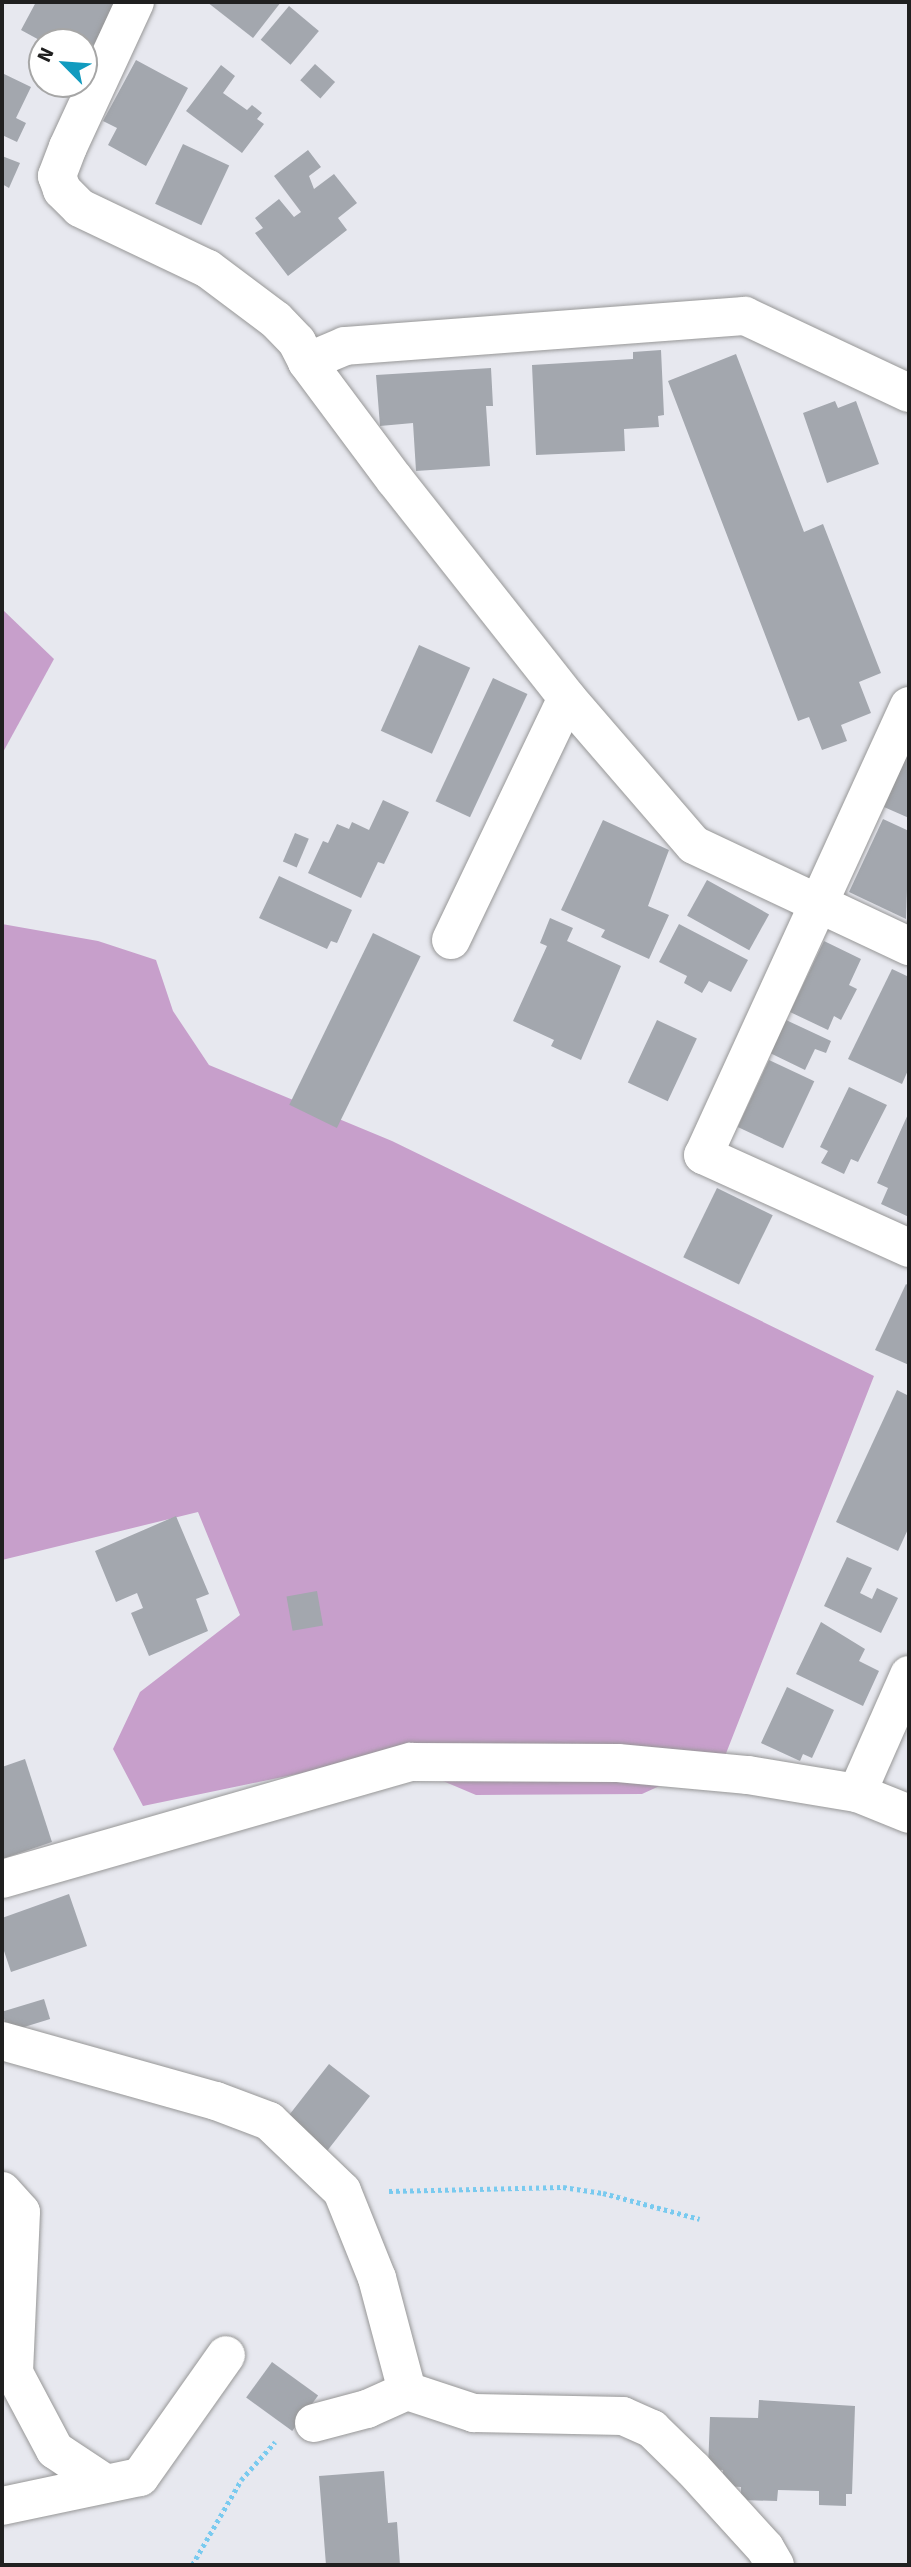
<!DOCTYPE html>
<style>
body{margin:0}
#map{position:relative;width:911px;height:2567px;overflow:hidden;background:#e7e8ef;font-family:Signika,sans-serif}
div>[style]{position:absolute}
.forest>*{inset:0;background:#c79fcb}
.building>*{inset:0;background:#a3a7ae;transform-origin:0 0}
.path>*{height:4.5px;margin-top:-2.25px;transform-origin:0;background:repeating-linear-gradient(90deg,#79caef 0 3.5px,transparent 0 7px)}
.roads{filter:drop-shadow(0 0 2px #979797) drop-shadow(0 0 2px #979797)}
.minor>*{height:38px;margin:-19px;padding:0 19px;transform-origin:19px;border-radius:19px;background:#fff}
span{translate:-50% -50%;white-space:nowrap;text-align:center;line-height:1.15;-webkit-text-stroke:7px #fff;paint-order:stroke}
.frame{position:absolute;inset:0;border:4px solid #202020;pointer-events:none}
.north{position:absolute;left:28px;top:28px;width:70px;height:70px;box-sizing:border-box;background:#fff;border:2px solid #a6a6a6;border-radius:50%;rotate:295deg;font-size:19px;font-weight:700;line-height:28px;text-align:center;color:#202020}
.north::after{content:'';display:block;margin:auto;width:24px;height:32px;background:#119bbf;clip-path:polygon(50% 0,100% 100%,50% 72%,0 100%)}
</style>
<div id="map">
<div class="forest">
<div style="clip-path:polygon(3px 610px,54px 659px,2px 754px,2px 612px)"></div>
<div style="clip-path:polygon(2px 924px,98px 941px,156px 960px,173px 1011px,209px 1065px,392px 1141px,874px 1376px,725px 1756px,642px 1794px,476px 1795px,384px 1756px,143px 1806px,113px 1749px,140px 1692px,240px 1615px,198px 1512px,2px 1560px)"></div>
</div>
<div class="building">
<div style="clip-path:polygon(36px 2px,116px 2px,84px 64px,84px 42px,43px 42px,21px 30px)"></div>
<div style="clip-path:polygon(207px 2px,281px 2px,253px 38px)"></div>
<div style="left:289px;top:6px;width:39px;height:44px;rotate:40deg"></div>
<div style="clip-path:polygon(136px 60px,188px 88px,146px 166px,108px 145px,117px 128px,103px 121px)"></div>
<div style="left:315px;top:64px;width:27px;height:22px;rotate:42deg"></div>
<div style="clip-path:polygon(221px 65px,235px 76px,223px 93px,247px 110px,252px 105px,262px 113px,257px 119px,264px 124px,242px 153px,186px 111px)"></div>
<div style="clip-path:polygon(2px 73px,31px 87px,16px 118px,26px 123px,17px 142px,2px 135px)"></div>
<div style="left:183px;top:144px;width:51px;height:66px;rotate:25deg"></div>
<div style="clip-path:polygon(308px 150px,321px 167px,309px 176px,314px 189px,334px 174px,357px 203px,338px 218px,347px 230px,288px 276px,255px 233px,263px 228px,255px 218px,279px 199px,294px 217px,301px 212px,274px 176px)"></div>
<div style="clip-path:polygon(2px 156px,20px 163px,9px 188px,2px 184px)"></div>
<div style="clip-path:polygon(661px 350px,664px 415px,658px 416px,659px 427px,624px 429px,625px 451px,536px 455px,532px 365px,633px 359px,633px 352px)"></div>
<div style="clip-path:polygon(736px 354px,804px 532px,823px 524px,881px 673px,859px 682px,871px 713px,841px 725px,847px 741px,822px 750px,809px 717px,798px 721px,668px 381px)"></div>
<div style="clip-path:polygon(491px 368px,493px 406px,486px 406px,490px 466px,416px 471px,413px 423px,380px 426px,376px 375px)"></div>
<div style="clip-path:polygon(835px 401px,838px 408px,856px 401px,879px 464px,827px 483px,803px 413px)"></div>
<div style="left:419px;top:645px;width:56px;height:94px;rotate:24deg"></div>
<div style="left:493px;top:678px;width:38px;height:136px;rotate:25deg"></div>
<div style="clip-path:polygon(909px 750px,909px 818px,884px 807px)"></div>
<div style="clip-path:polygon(383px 800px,409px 812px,384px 864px,378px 862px,361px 898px,308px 873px,323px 841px,328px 843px,337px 824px,349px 829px,352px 822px,369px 830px)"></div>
<div style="clip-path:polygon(883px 819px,909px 831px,906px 919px,849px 892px)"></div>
<div style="clip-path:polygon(603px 820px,669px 850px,648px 906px,669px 915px,649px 959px,601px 937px,605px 930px,561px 910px)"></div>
<div style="left:295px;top:833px;width:15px;height:31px;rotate:23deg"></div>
<div style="clip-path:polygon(279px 876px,352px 910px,337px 943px,331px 941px,327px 949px,259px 918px)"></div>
<div style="left:707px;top:880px;width:71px;height:41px;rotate:29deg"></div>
<div style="clip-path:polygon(550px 918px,573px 928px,567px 941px,621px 966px,581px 1060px,551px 1046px,554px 1040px,513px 1021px,547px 946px,540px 943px)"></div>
<div style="clip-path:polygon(679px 924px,748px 960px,731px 992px,709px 981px,702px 993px,684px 983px,687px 976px,659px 962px)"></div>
<div style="left:373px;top:933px;width:53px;height:191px;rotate:26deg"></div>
<div style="clip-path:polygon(824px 941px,861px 959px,849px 985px,857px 989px,841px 1020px,834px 1016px,828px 1030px,790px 1012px)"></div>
<div style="clip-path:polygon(892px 969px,909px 977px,909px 1068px,902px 1084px,848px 1059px)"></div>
<div style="left:657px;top:1020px;width:44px;height:69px;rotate:25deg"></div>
<div style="clip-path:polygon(786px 1020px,831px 1041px,826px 1053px,815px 1049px,805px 1070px,770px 1053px)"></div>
<div style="left:769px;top:1060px;width:50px;height:74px;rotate:25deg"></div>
<div style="clip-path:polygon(849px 1087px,887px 1105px,858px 1162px,851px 1159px,844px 1174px,821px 1163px,828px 1151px,820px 1147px)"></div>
<div style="clip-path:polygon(909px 1112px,909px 1217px,881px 1204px,888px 1188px,877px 1183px)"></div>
<div style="left:717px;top:1188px;width:62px;height:77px;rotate:26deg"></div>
<div style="clip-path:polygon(906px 1284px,909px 1286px,909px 1365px,875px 1350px)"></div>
<div style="clip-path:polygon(897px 1390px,909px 1396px,909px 1527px,898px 1551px,836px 1522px)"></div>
<div style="clip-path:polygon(176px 1516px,209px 1594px,196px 1599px,208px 1631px,149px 1656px,131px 1613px,143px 1608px,137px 1593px,116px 1602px,95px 1551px)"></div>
<div style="clip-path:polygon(847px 1557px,872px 1568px,860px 1593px,872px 1599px,877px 1588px,898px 1598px,881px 1633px,824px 1606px)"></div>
<div style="left:317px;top:1591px;width:35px;height:31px;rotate:80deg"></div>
<div style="clip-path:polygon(821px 1622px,865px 1649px,859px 1661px,879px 1671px,863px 1706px,796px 1674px)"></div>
<div style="clip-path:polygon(787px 1687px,834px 1710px,812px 1758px,803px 1754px,800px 1761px,761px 1743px)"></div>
<div style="clip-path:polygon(25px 1759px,52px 1842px,2px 1859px,2px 1767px)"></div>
<div style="clip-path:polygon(69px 1894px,87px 1946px,11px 1972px,2px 1945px,2px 1918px)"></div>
<div style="left:44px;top:1999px;width:21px;height:44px;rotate:73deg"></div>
<div style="left:329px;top:2064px;width:52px;height:71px;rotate:38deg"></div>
<div style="left:272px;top:2362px;width:57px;height:44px;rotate:36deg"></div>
<div style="clip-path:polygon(759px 2400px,855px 2406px,852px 2494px,846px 2494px,846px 2506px,819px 2505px,819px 2491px,778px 2490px,777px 2501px,741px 2500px,741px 2487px,722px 2486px,723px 2470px,708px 2469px,710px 2417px,758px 2418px)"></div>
<div style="clip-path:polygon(384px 2471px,388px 2523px,397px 2522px,400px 2565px,326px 2565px,319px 2476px)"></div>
</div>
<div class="path">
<div style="left:389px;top:2191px;width:174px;rotate:-1.3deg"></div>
<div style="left:563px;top:2187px;width:40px;rotate:8.5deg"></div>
<div style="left:603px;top:2193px;width:100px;rotate:15deg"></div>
<div style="left:192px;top:2565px;width:98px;rotate:-60deg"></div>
<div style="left:241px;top:2480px;width:51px;rotate:-48.2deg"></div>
</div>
<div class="roads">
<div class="minor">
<div style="left:135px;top:2px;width:160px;rotate:114.8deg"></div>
<div style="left:68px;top:147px;width:31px;rotate:111deg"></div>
<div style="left:57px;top:176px;width:15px;rotate:70deg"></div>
<div style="left:62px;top:190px;width:25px;rotate:45deg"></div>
<div style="left:80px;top:208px;width:142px;rotate:25.5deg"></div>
<div style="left:208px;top:269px;width:85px;rotate:36.9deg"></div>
<div style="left:276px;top:320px;width:30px;rotate:46deg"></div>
<div style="left:297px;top:342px;width:22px;rotate:63deg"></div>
<div style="left:307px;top:362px;width:147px;rotate:53.3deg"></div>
<div style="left:395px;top:480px;width:278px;rotate:51.7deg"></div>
<div style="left:567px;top:698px;width:194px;rotate:49.2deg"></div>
<div style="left:694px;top:845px;width:238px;rotate:25.2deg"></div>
<div style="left:307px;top:362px;width:41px;rotate:-22.8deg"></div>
<div style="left:345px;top:346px;width:401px;rotate:-4.3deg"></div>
<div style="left:745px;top:316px;width:181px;rotate:25.2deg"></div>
<div style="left:909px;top:706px;width:494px;rotate:114.6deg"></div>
<div style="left:703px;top:1155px;width:226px;rotate:24.3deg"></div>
<div style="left:451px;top:940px;width:268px;rotate:-64.4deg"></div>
<div style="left:857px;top:1793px;width:129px;rotate:-66.2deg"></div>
<div style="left:2px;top:1879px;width:425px;rotate:-16deg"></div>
<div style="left:411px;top:1762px;width:207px;rotate:0.3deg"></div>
<div style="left:618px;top:1763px;width:131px;rotate:5.3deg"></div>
<div style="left:748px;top:1775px;width:110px;rotate:9.4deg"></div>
<div style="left:857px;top:1793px;width:56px;rotate:22deg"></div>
<div style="left:2px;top:2041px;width:222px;rotate:15.7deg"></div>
<div style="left:216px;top:2101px;width:57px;rotate:20.7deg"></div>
<div style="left:269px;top:2121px;width:101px;rotate:43.8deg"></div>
<div style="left:342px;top:2191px;width:94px;rotate:68.1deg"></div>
<div style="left:377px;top:2278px;width:117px;rotate:75.1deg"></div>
<div style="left:2px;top:2191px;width:28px;rotate:48deg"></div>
<div style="left:21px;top:2212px;width:161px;rotate:92.5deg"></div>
<div style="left:14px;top:2373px;width:87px;rotate:62deg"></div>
<div style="left:55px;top:2450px;width:58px;rotate:33.7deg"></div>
<div style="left:314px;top:2423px;width:55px;rotate:-14.8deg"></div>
<div style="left:367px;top:2409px;width:44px;rotate:-24.2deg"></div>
<div style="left:407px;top:2391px;width:71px;rotate:18.2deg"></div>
<div style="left:474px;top:2413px;width:149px;rotate:1.2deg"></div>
<div style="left:623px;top:2416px;width:32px;rotate:24deg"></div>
<div style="left:652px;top:2429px;width:57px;rotate:44.3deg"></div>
<div style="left:693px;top:2469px;width:107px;rotate:47.7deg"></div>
<div style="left:765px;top:2548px;width:20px;rotate:60deg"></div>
<div style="left:2px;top:2506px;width:141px;rotate:-11.9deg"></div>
<div style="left:140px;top:2477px;width:149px;rotate:-54.8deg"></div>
</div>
</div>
<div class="frame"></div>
<div class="north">N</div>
</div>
